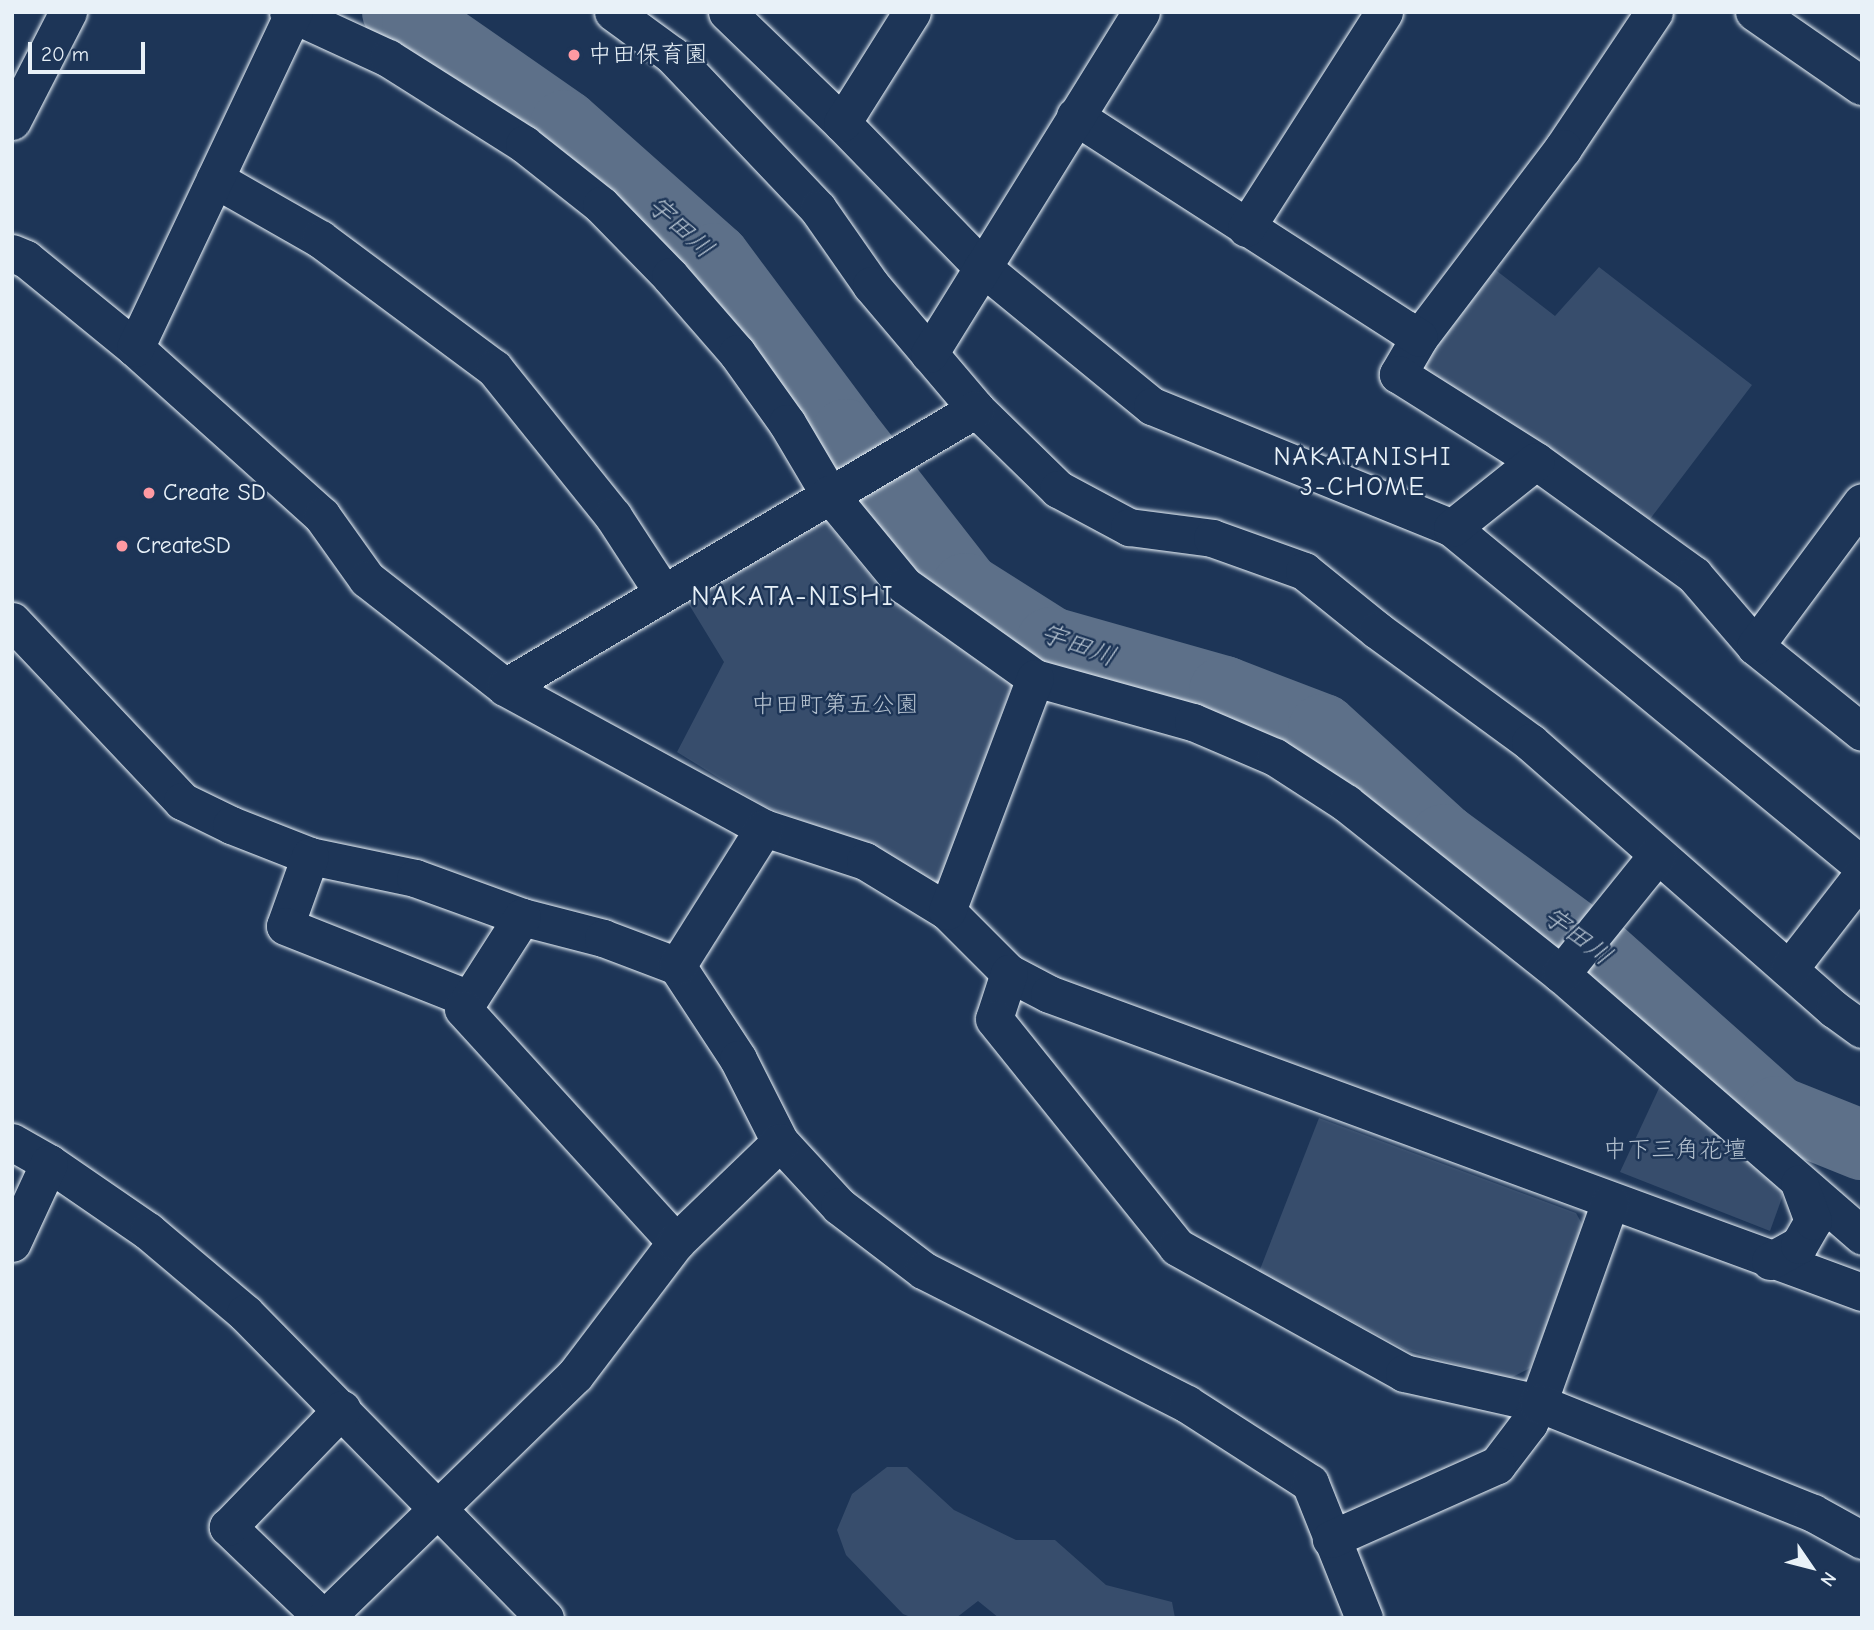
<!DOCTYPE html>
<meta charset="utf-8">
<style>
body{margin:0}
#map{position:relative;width:1874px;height:1630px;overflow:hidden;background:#1d3557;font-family:"Comic Neue","Klee One",sans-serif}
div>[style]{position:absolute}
.green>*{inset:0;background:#374d6c}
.river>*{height:70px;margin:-35px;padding:0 35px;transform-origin:35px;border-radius:35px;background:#5d7089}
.roads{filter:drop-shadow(0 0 2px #e8f1f8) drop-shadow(0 0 2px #e8f1f8)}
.street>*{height:37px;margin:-18.5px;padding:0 18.5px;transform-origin:18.5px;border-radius:18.5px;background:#1d3557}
.secondary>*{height:38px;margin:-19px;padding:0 19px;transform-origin:19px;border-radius:19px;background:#1d3557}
.dots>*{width:19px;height:19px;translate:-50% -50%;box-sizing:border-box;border:4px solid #1d3557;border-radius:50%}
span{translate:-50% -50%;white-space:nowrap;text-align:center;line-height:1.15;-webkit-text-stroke:5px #1d3557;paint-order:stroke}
.poi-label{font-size:24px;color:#e8f1f8}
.left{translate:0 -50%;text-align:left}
.park-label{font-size:24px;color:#b3c0ce}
.water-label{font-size:26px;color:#b7c4d1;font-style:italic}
.neighbourhood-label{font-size:26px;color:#e8f1f8;letter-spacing:2px}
.quarter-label{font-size:28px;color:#e8f1f8;letter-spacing:2px}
.frame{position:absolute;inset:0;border:14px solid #e8f1f8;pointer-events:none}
.north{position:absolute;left:1776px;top:1532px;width:70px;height:70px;-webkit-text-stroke:5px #1d3557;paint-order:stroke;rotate:125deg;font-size:19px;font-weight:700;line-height:28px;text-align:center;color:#e8f1f8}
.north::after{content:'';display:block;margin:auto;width:24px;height:32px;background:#e8f1f8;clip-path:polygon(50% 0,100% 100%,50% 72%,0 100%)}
.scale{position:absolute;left:28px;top:42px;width:117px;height:32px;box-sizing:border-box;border:4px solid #e8f1f8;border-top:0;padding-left:9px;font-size:21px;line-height:24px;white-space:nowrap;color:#e8f1f8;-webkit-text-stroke:5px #1d3557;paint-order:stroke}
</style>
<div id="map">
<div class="green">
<div style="clip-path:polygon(1484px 261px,1555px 316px,1599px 267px,1752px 385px,1644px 527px,1426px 376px,1418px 359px)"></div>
<div style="clip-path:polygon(825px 520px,887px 596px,1013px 683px,939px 887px,876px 849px,764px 806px,677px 752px,724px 662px,685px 598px)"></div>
<div style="clip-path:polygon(1660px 1086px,1769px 1171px,1783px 1195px,1770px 1231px,1620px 1172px)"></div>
<div style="clip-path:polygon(1319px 1118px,1576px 1213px,1586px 1231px,1530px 1368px,1509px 1379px,1407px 1350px,1259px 1272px)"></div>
<div style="clip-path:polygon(887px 1467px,907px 1467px,954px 1510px,1016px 1540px,1055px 1540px,1106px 1585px,1172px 1602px,1175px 1618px,999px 1618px,978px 1601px,956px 1618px,913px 1618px,903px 1614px,846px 1555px,837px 1530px,852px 1494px)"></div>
</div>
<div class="river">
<div style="left:397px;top:12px;width:22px;rotate:27deg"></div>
<div style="left:417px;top:22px;width:180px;rotate:34.8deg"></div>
<div style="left:565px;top:125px;width:200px;rotate:41.6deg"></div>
<div style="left:715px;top:258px;width:219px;rotate:53.3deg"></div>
<div style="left:846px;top:434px;width:195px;rotate:52.1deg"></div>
<div style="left:966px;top:588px;width:101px;rotate:32.4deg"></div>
<div style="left:1051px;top:642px;width:180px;rotate:15.8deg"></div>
<div style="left:1224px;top:691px;width:106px;rotate:21deg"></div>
<div style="left:1323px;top:729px;width:164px;rotate:42.3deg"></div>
<div style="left:1444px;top:839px;width:197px;rotate:36.3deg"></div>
<div style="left:1603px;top:956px;width:233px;rotate:41.7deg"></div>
<div style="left:1777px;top:1111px;width:92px;rotate:21.8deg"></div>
</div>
<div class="roads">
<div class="street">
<div style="left:288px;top:12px;width:110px;rotate:24.7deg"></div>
<div style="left:388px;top:58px;width:161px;rotate:32.3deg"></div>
<div style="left:524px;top:144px;width:98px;rotate:38.4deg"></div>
<div style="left:601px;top:205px;width:99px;rotate:45.8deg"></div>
<div style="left:670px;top:276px;width:102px;rotate:49deg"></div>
<div style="left:737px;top:353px;width:86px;rotate:54.5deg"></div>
<div style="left:787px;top:423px;width:82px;rotate:59.4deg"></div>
<div style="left:829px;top:494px;width:118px;rotate:50.5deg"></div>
<div style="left:904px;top:585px;width:161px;rotate:35.4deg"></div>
<div style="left:1035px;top:678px;width:164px;rotate:15.6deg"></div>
<div style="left:1193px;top:722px;width:89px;rotate:23.1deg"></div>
<div style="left:1275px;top:757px;width:85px;rotate:32.9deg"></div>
<div style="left:1346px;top:803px;width:275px;rotate:38.5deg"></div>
<div style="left:1561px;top:974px;width:399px;rotate:41deg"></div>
<div style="left:613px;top:12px;width:73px;rotate:36.1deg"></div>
<div style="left:672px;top:55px;width:212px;rotate:46.5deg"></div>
<div style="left:818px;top:209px;width:93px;rotate:55.1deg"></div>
<div style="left:871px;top:285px;width:162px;rotate:49.7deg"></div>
<div style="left:976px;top:409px;width:115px;rotate:44.3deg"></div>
<div style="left:1058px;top:489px;width:81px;rotate:28.2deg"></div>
<div style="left:1129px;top:527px;width:84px;rotate:7.5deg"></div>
<div style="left:1212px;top:538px;width:98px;rotate:19.7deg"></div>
<div style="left:1304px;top:571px;width:94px;rotate:38.9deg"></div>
<div style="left:1377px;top:630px;width:190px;rotate:36.2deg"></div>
<div style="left:1530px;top:742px;width:405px;rotate:41.3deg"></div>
<div style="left:1834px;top:1009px;width:34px;rotate:36deg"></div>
<div style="left:727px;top:12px;width:160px;rotate:44deg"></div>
<div style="left:842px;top:123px;width:201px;rotate:45.8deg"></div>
<div style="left:982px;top:267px;width:220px;rotate:39.3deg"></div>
<div style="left:1152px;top:406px;width:324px;rotate:22.1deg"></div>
<div style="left:1452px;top:528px;width:522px;rotate:39.48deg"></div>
<div style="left:1654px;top:12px;width:164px;rotate:123.8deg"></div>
<div style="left:1563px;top:148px;width:238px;rotate:127.2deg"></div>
<div style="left:1419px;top:338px;width:42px;rotate:120.3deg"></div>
<div style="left:1398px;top:374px;width:163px;rotate:32.2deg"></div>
<div style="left:1536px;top:461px;width:195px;rotate:35.8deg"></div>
<div style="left:1694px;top:575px;width:94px;rotate:49.3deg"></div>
<div style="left:1755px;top:646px;width:137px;rotate:38.8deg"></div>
<div style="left:1075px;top:116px;width:409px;rotate:32.8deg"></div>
<div style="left:12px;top:121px;width:123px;rotate:-62.8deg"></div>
<div style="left:842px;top:123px;width:131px;rotate:-57.8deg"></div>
<div style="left:215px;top:179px;width:121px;rotate:29.7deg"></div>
<div style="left:320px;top:239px;width:217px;rotate:36.6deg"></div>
<div style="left:494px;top:368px;width:190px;rotate:51.2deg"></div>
<div style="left:613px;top:516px;width:92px;rotate:57deg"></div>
<div style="left:1246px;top:228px;width:256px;rotate:-57.4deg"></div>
<div style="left:12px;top:253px;width:15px;rotate:23deg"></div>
<div style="left:26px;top:259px;width:141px;rotate:39.2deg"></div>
<div style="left:135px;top:348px;width:251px;rotate:41.9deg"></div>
<div style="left:322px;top:516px;width:77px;rotate:54.5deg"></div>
<div style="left:367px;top:579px;width:175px;rotate:38deg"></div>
<div style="left:505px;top:687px;width:295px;rotate:28.6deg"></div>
<div style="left:764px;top:828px;width:106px;rotate:18.1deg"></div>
<div style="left:865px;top:861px;width:96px;rotate:31.4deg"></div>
<div style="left:947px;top:911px;width:88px;rotate:45deg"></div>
<div style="left:1009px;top:973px;width:45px;rotate:27.7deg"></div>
<div style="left:1049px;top:994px;width:866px;rotate:20.13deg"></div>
<div style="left:135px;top:348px;width:372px;rotate:-64.7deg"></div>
<div style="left:929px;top:354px;width:402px;rotate:-58.2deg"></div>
<div style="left:1452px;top:528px;width:107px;rotate:-38.6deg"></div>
<div style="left:12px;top:621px;width:248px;rotate:46.6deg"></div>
<div style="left:182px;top:801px;width:55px;rotate:26.1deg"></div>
<div style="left:231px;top:825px;width:85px;rotate:21.4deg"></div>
<div style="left:310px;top:856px;width:107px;rotate:11.8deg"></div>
<div style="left:415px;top:878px;width:114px;rotate:20deg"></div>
<div style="left:522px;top:917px;width:84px;rotate:14.5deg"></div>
<div style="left:603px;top:938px;width:79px;rotate:20.7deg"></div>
<div style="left:677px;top:966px;width:111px;rotate:56.7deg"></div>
<div style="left:738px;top:1059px;width:93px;rotate:63.2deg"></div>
<div style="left:780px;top:1142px;width:87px;rotate:47.3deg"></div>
<div style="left:839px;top:1206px;width:106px;rotate:37.3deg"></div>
<div style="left:923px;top:1270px;width:296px;rotate:26.9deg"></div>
<div style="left:1187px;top:1404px;width:146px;rotate:32.7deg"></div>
<div style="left:1310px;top:1483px;width:145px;rotate:68.2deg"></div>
<div style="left:1755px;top:646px;width:179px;rotate:-53.4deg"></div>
<div style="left:505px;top:687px;width:547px;rotate:-30.55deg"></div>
<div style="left:310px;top:856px;width:74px;rotate:109.7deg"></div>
<div style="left:285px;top:926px;width:198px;rotate:21.6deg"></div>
<div style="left:947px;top:911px;width:249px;rotate:-69.3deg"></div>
<div style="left:522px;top:917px;width:109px;rotate:122.7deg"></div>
<div style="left:463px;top:1009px;width:316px;rotate:47.6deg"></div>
<div style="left:677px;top:966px;width:163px;rotate:-57.8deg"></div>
<div style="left:1789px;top:969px;width:119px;rotate:-52.2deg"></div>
<div style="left:1009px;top:973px;width:48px;rotate:108.1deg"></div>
<div style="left:994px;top:1019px;width:292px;rotate:51.2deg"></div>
<div style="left:1177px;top:1247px;width:260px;rotate:29deg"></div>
<div style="left:1404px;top:1373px;width:137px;rotate:12.6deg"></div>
<div style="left:1538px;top:1403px;width:22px;rotate:114deg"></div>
<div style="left:1529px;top:1423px;width:53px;rotate:127.3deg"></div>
<div style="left:1497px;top:1465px;width:182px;rotate:156deg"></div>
<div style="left:1561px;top:974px;width:153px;rotate:-51.1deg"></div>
<div style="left:12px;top:1142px;width:43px;rotate:29.6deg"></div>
<div style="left:49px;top:1163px;width:120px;rotate:34.5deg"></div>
<div style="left:148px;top:1231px;width:127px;rotate:40.2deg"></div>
<div style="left:245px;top:1313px;width:428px;rotate:45.5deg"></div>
<div style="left:1610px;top:1202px;width:214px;rotate:109.7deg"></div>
<div style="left:1538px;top:1403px;width:296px;rotate:21.8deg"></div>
<div style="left:1813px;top:1513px;width:56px;rotate:28.9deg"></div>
<div style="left:12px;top:1243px;width:88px;rotate:-65.2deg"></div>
<div style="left:1770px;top:1261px;width:33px;rotate:-29deg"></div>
<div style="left:1799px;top:1245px;width:28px;rotate:-60deg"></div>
<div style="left:1813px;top:1221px;width:40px;rotate:-110.2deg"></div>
<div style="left:323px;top:1618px;width:132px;rotate:-136.2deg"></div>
<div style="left:228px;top:1527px;width:164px;rotate:-46deg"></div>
<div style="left:325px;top:1618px;width:349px;rotate:-44.2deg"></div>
<div style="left:575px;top:1375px;width:167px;rotate:-52.8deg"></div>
<div style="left:676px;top:1242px;width:144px;rotate:-43.9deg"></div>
</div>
<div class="secondary">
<div style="left:1755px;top:12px;width:130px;rotate:34.7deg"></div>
</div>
</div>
<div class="dots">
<div style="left:574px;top:55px;background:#ff9aa2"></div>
<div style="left:149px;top:493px;background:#ff9aa2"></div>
<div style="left:122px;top:546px;background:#ff9aa2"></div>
</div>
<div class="poi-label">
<span class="left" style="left:588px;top:55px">中田保育園</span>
<span class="left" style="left:163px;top:493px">Create SD</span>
<span class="left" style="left:136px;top:546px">CreateSD</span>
</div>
<div class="park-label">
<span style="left:835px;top:705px">中田町第五公園</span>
<span style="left:1675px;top:1150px">中下三角花壇</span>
</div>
<div class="water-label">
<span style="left:680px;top:228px;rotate:42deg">宇田川</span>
<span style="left:1078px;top:646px;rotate:20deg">宇田川</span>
<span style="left:1577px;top:937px;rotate:37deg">宇田川</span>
</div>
<div class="neighbourhood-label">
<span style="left:1363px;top:473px">NAKATANISHI<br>3-CHOME</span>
</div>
<div class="quarter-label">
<span style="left:793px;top:596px">NAKATA-NISHI</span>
</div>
<div class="frame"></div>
<div class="north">N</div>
<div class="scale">20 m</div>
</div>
